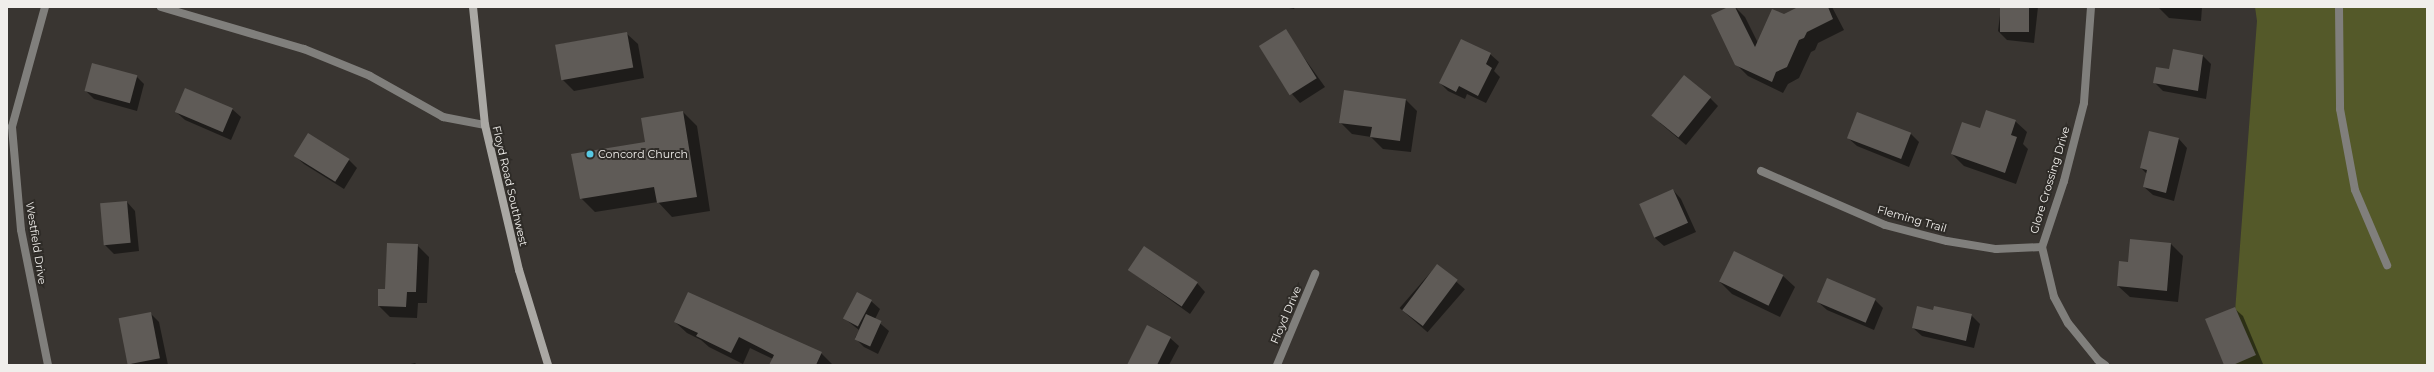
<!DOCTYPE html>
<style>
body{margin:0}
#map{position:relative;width:2434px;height:372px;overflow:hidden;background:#393531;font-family:Montserrat,sans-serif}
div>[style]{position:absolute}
.green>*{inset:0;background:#545929}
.shadow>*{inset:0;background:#0007;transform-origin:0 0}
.building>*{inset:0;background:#5f5b57;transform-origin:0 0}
.minor>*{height:8px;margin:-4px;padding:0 4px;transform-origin:4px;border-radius:4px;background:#807f7c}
.tertiary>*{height:8px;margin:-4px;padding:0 4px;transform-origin:4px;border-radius:4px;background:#807f7c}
.secondary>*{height:8px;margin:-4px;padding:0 4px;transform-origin:4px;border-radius:4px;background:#aaa8a4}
.dots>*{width:11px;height:11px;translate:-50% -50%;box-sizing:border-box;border:2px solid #2e2b27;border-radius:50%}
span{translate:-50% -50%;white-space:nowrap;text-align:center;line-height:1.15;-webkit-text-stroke:4px #2e2b27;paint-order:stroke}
.poi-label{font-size:11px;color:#f0eeeb}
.left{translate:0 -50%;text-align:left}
.street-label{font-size:11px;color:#f0eeeb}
.frame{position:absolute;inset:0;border:8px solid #f0eeeb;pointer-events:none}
</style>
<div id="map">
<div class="green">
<div style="clip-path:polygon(2255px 7px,2427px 7px,2427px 365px,2231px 365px,2257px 21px)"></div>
</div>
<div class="shadow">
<div style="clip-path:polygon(1284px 7px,1295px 7px,1294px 9px)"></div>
<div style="clip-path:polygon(1730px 7px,1735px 7px,1745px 17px,1758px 43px,1784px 15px,1800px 7px,1832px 7px,1844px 30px,1818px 43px,1815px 50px,1811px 52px,1799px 78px,1788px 84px,1783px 93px,1748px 76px,1736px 64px)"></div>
<div style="clip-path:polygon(2001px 7px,2038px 7px,2034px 43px,2007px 40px,1998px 31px)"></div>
<div style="clip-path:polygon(2158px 7px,2202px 7px,2201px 21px,2169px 18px)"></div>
<div style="clip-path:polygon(1285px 31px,1325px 87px,1300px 103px,1292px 94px)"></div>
<div style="clip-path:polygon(626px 33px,638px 44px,644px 78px,574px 91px,562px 79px,556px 45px)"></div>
<div style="clip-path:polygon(1490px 54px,1499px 62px,1494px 71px,1500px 77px,1486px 103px,1467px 94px,1465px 99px,1448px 91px,1440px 83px)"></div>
<div style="clip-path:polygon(2203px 56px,2211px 64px,2206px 99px,2163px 91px,2154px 82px,2169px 70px)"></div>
<div style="clip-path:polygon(136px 76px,144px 84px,137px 111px,94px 99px,85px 90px)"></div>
<div style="clip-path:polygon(1710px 98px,1718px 106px,1686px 145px,1660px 123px)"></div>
<div style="clip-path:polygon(1405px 99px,1417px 111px,1411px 152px,1383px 149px,1371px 137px,1352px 134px,1340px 122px)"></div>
<div style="clip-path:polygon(232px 109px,241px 117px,231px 140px,185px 120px,176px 112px)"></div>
<div style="clip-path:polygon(683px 112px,697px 126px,710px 211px,672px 217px,658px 202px,595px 212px,581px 198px)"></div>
<div style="clip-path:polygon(1858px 113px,1911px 134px,1919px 142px,1909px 167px,1857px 146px,1848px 138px)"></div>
<div style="clip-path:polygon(2015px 121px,2027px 132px,2023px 144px,2028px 149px,2016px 184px,1964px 166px,1952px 154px,1981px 130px)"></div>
<div style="clip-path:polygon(2150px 132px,2179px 139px,2187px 148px,2174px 201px,2153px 195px,2144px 187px,2147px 174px,2141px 168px)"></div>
<div style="clip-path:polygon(295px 156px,349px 160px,357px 168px,344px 189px,304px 164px)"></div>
<div style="clip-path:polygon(1673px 190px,1681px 199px,1696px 232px,1664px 246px,1655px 238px)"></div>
<div style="clip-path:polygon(127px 202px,135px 211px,139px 251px,114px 254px,105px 245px)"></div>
<div style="clip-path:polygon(2131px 240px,2171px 244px,2183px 256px,2178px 302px,2130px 297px,2118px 286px,2129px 263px)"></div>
<div style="clip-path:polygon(417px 245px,429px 257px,427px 303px,418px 303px,417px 318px,390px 317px,379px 306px)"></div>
<div style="left:1437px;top:265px;width:37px;height:57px;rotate:41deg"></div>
<div style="clip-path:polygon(1129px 270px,1197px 283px,1205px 292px,1190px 314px)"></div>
<div style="clip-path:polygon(1783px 276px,1795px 287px,1780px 317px,1732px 294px,1720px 282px)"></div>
<div style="clip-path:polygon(1875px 300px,1883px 308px,1874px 330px,1827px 310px,1818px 302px)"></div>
<div style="clip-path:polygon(871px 301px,880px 309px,875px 319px,889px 331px,878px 354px,864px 347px,855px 338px,859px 330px,845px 319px)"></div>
<div style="clip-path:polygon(2234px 308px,2243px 316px,2263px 364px,2225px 365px)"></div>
<div style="clip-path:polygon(1934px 311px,1971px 315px,1980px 324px,1974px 348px,1922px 336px,1913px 328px)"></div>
<div style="clip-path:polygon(150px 313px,159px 322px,168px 365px,131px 365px)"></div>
<div style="clip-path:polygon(675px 322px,821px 353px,833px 365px,771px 365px,773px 359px,750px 348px,743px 364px,709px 347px,701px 340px,687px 333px)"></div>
<div style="clip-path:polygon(1170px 338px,1179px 346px,1169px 365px,1128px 365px)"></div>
<div style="clip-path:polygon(415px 363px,417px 365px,406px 365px)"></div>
</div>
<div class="building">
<div style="clip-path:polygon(1728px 7px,1735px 7px,1755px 47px,1772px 9px,1784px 14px,1798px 7px,1828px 7px,1833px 19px,1807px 32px,1804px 38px,1799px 40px,1787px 67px,1776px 72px,1772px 82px,1735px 65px,1711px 15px)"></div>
<div style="left:2000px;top:7px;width:29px;height:25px"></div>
<div style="left:1286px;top:29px;width:58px;height:32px;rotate:58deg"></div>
<div style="left:627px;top:32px;width:36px;height:73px;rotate:80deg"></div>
<div style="clip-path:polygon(1461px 39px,1491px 53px,1486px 64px,1492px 68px,1478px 96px,1459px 86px,1456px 92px,1439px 83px)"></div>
<div style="clip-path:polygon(2173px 49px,2203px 55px,2198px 91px,2153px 83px,2156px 67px,2169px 69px)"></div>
<div style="left:92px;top:63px;width:47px;height:29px;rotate:15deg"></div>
<div style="left:1684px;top:75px;width:35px;height:52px;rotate:39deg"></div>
<div style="left:185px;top:88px;width:52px;height:26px;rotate:23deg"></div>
<div style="clip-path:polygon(1344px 90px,1406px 99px,1400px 141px,1370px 137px,1372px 127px,1339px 123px)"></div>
<div style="clip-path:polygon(1986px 110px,2016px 120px,2011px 135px,2017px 137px,2005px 173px,1951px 154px,1962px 122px,1980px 128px)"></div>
<div style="clip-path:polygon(683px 111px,697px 197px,657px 203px,654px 187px,580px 199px,571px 154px,645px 142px,641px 118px)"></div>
<div style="left:1857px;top:112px;width:58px;height:28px;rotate:21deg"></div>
<div style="clip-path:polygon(2149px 131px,2179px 138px,2166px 193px,2143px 187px,2147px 170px,2140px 168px)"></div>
<div style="left:308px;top:133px;width:49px;height:27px;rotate:32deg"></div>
<div style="left:1673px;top:189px;width:37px;height:37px;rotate:66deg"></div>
<div style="left:127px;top:201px;width:42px;height:27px;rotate:85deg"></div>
<div style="clip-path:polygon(2130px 239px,2171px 243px,2167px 291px,2117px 286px,2119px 261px,2128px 262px)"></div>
<div style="clip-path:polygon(387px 243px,418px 244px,416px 292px,407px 292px,406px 307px,378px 306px,378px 289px,385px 289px)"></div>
<div style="left:1144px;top:246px;width:65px;height:29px;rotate:34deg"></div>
<div style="left:1734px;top:251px;width:55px;height:34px;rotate:26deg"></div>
<div style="left:1437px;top:264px;width:26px;height:58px;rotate:37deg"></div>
<div style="left:1827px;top:278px;width:53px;height:26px;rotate:23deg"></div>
<div style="clip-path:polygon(688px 292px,822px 352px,816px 365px,769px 365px,774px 355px,739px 337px,731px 353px,696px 336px,698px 333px,674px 322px)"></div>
<div style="left:857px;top:292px;width:17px;height:30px;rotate:28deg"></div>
<div style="clip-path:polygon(1917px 306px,1933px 310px,1934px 306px,1972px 314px,1966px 341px,1912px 328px)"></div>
<div style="clip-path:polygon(2235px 307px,2256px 355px,2233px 365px,2224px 365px,2205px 319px)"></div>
<div style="left:151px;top:312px;width:47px;height:33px;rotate:79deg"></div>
<div style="left:866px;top:314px;width:17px;height:28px;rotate:24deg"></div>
<div style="clip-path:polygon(1147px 325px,1171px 337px,1157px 365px,1127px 365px)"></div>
</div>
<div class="minor">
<div style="left:45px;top:7px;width:124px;rotate:105.4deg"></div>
<div style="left:12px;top:127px;width:103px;rotate:85deg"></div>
<div style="left:21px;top:230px;width:138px;rotate:78.7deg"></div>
<div style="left:2091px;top:7px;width:96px;rotate:94.2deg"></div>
<div style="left:2084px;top:103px;width:81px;rotate:104.4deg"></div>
<div style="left:2064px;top:181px;width:70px;rotate:108.4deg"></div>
<div style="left:2042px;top:247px;width:51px;rotate:76.5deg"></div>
<div style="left:2054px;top:297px;width:30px;rotate:62deg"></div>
<div style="left:2068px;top:323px;width:48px;rotate:51deg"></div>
<div style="left:2098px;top:360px;width:9px;rotate:36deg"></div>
<div style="left:2339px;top:7px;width:102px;rotate:89.4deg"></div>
<div style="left:2340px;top:109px;width:82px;rotate:79.5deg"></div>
<div style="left:2355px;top:190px;width:82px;rotate:66.9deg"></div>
<div style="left:1761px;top:171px;width:135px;rotate:23.5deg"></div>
<div style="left:1885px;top:225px;width:64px;rotate:14.5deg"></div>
<div style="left:1947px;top:241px;width:50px;rotate:9.3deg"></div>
<div style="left:1996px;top:249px;width:46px;rotate:-2.5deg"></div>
<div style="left:1277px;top:365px;width:99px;rotate:-67.3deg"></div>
</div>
<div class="tertiary">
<div style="left:161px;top:7px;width:149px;rotate:16.4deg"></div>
<div style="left:304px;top:49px;width:71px;rotate:22.2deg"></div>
<div style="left:370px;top:76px;width:84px;rotate:29.3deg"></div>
<div style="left:443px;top:117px;width:43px;rotate:10.8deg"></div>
</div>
<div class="secondary">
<div style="left:473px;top:7px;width:119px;rotate:84.2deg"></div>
<div style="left:485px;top:125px;width:149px;rotate:76.8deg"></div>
<div style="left:519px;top:270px;width:99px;rotate:73deg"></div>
</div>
<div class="dots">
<div style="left:590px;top:154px;background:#58c9e4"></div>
</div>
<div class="poi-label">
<span class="left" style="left:598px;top:154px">Concord Church</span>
</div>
<div class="street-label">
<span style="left:2050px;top:180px;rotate:-73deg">Glore Crossing Drive</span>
<span style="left:510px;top:186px;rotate:77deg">Floyd Road Southwest</span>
<span style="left:1912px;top:219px;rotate:16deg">Fleming Trail</span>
<span style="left:36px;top:243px;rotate:81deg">Westfield Drive</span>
<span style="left:1286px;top:315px;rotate:-67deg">Floyd Drive</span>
</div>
<div class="frame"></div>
</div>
